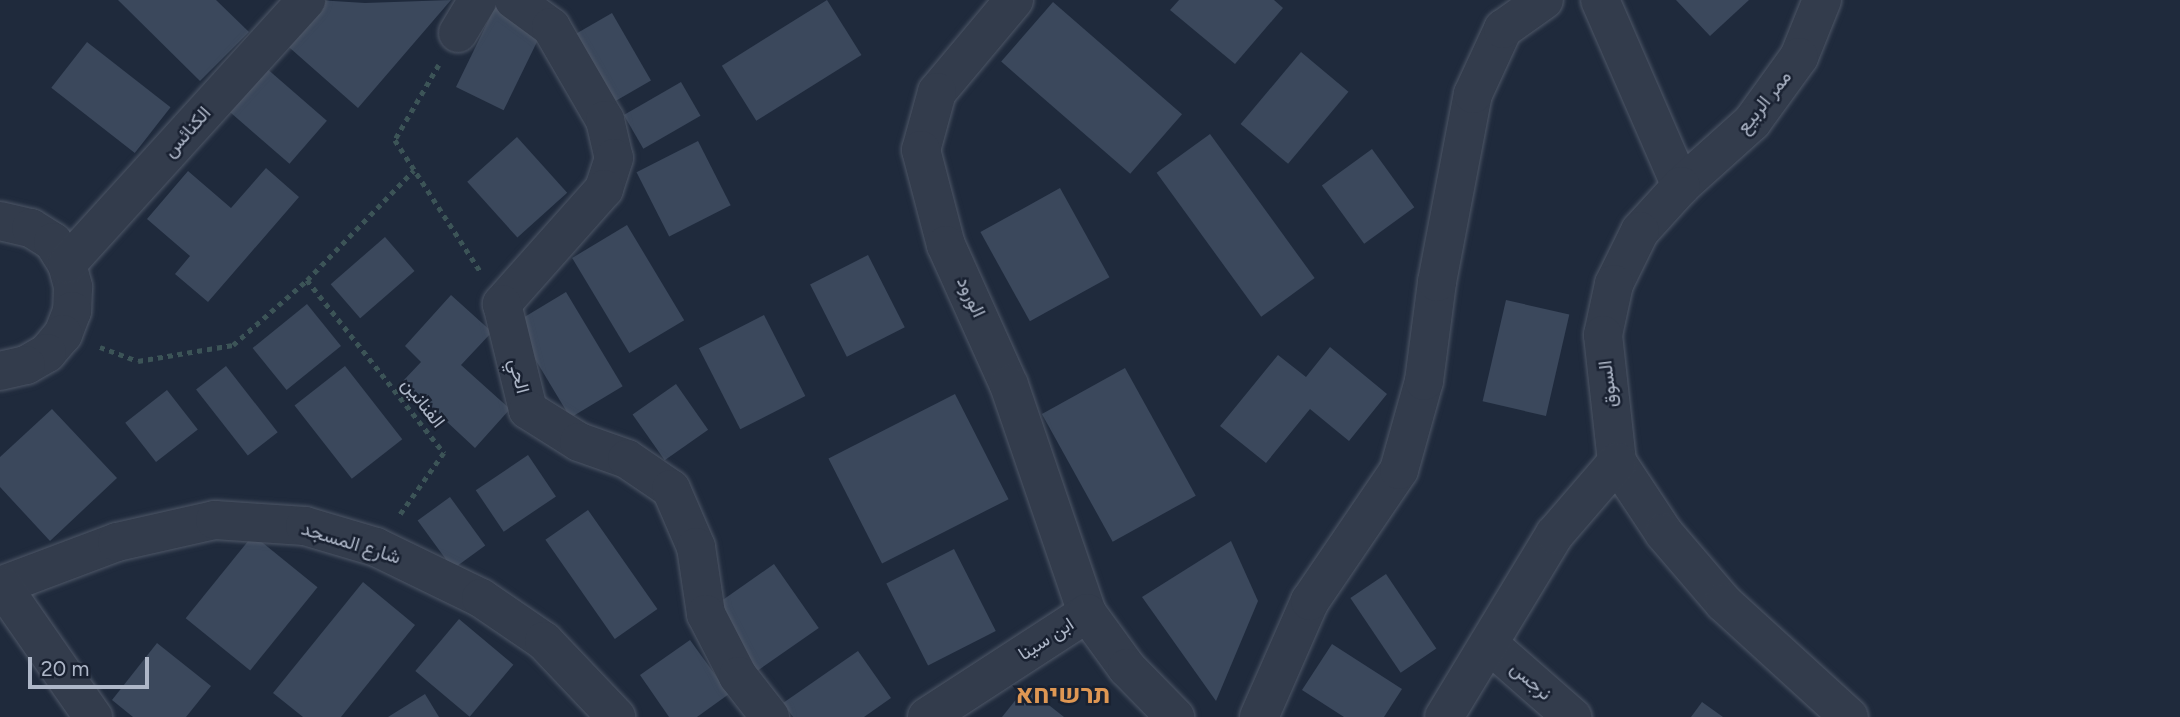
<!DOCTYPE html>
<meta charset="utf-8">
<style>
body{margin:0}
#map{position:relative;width:2180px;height:717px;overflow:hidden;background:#1f2a3c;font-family:Figtree,Vazirmatn,Heebo,sans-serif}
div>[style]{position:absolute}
.building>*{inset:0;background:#3b485c;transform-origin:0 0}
.path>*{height:4.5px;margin-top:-2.25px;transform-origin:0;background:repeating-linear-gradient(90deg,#3c5457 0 5px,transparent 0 10px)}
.roads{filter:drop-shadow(0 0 2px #4e5767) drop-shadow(0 0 2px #4e5767)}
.minor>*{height:38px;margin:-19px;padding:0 19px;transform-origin:19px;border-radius:19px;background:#333c4c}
span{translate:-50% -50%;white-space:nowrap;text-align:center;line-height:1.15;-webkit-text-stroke:5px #192131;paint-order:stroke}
.street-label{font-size:19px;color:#aeb7c8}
.district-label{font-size:26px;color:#df9753;font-weight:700}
.scale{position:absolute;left:28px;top:657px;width:121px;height:32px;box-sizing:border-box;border:4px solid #aeb7c8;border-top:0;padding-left:9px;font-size:21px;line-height:24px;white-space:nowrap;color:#aeb7c8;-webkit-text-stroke:5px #192131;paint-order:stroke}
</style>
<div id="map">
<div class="building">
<div style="clip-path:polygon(118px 0,216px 0,249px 32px,200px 81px)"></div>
<div style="clip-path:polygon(317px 0,365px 3px,451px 0,358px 108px,282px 41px)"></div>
<div style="left:827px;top:0;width:65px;height:124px;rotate:58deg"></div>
<div style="clip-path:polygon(1179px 0,1274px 0,1283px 8px,1235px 64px,1170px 10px)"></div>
<div style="clip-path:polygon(1676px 0,1749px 0,1710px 36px)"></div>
<div style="left:1053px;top:2px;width:171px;height:79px;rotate:41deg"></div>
<div style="left:495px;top:7px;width:53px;height:89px;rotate:26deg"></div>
<div style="left:612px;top:13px;width:78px;height:50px;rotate:60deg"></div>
<div style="left:87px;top:42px;width:106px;height:58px;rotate:38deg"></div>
<div style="left:1301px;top:52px;width:62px;height:94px;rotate:40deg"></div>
<div style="left:265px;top:67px;width:82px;height:57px;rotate:41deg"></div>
<div style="left:681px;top:82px;width:39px;height:66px;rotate:60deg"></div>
<div style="left:1210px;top:134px;width:178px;height:66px;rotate:54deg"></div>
<div style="left:517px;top:137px;width:75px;height:67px;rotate:48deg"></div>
<div style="left:698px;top:141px;width:72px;height:69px;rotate:63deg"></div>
<div style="left:1372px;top:149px;width:72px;height:62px;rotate:54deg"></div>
<div style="clip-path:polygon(266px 168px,299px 197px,208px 302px,175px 274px,190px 256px,147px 219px,188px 171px,231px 208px)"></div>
<div style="left:1060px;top:188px;width:102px;height:91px;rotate:61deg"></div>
<div style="left:627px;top:225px;width:111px;height:64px;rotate:59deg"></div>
<div style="left:385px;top:237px;width:45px;height:72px;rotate:49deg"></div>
<div style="left:868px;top:255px;width:81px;height:65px;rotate:63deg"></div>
<div style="left:566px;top:292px;width:110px;height:61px;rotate:59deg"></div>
<div style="clip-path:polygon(451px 295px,492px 332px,461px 365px,510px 409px,475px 448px,403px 381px,421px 362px,405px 346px)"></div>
<div style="left:1506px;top:300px;width:65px;height:104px;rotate:13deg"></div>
<div style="left:307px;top:304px;width:54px;height:70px;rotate:51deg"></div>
<div style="left:764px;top:315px;width:91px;height:73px;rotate:63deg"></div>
<div style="clip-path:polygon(1330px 347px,1387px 394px,1349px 441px,1310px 409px,1266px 463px,1220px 426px,1278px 355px,1306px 377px)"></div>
<div style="left:226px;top:366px;width:84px;height:38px;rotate:52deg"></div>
<div style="left:345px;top:366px;width:93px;height:64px;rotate:52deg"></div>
<div style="left:1125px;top:368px;width:146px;height:95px;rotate:61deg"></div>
<div style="left:676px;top:384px;width:56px;height:53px;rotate:55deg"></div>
<div style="left:167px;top:390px;width:50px;height:53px;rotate:52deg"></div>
<div style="left:955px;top:394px;width:118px;height:142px;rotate:63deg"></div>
<div style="clip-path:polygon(52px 409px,117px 478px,50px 541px,0 487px,0 457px)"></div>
<div style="left:528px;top:455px;width:50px;height:63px;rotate:56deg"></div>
<div style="left:450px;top:497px;width:60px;height:40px;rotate:54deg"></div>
<div style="left:588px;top:510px;width:121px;height:52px;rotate:55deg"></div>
<div style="left:253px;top:535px;width:83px;height:107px;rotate:39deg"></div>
<div style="clip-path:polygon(1231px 541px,1258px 601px,1216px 701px,1142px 597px)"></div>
<div style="left:954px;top:549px;width:92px;height:76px;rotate:63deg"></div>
<div style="left:774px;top:564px;width:78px;height:77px;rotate:55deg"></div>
<div style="left:1386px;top:574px;width:90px;height:43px;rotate:56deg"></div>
<div style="clip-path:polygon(363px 582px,415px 625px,341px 717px,303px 717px,273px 693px)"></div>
<div style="left:459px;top:619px;width:71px;height:68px;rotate:40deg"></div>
<div style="clip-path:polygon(690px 640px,729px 694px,697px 717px,669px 717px,640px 675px)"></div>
<div style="clip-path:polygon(157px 643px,211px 686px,186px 717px,133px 717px,112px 700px)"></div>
<div style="clip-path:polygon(1332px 644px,1402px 689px,1384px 717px,1344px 717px,1302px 690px)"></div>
<div style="clip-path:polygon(858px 651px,891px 698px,864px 717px,793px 717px,783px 703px)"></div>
<div style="clip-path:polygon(1026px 687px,1064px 717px,1002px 717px)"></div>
<div style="clip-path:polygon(425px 694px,439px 717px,388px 717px)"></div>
<div style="clip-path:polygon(1702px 702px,1723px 717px,1691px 717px)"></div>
</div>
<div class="path">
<div style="left:439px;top:65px;width:87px;rotate:120.4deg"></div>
<div style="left:395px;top:140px;width:156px;rotate:57deg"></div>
<div style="left:307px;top:280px;width:221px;rotate:51.6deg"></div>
<div style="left:444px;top:453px;width:76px;rotate:125.4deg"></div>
<div style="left:100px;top:347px;width:40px;rotate:20.2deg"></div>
<div style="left:138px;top:361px;width:96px;rotate:-9.6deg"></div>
<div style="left:233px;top:345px;width:98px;rotate:-41.3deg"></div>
<div style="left:307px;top:280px;width:153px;rotate:-45.8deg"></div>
</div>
<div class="roads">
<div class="minor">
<div style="left:514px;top:0;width:46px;rotate:36.1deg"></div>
<div style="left:551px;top:27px;width:108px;rotate:59.9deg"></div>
<div style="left:605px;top:120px;width:39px;rotate:77deg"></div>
<div style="left:614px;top:158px;width:33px;rotate:108deg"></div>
<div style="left:604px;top:189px;width:154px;rotate:131.6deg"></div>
<div style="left:502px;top:304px;width:109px;rotate:76.2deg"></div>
<div style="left:528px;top:410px;width:60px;rotate:32.1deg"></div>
<div style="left:579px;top:442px;width:51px;rotate:19.5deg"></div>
<div style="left:627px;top:459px;width:53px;rotate:34.3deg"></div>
<div style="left:671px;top:489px;width:63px;rotate:66.7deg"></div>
<div style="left:696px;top:547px;width:68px;rotate:81.5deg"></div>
<div style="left:706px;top:614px;width:70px;rotate:62.7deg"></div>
<div style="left:738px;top:676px;width:52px;rotate:52deg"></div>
<div style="left:1014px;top:0;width:120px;rotate:129.9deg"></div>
<div style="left:937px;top:92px;width:60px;rotate:105.4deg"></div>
<div style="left:921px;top:150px;width:98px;rotate:75.3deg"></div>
<div style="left:946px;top:245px;width:154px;rotate:65.8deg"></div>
<div style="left:1009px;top:385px;width:241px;rotate:71.1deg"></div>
<div style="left:1600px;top:0;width:203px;rotate:66.5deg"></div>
<div style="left:1822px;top:0;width:61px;rotate:112deg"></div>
<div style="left:1799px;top:57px;width:80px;rotate:125.9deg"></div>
<div style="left:1752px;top:122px;width:96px;rotate:138deg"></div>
<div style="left:1681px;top:186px;width:61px;rotate:132.3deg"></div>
<div style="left:1640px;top:231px;width:59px;rotate:116.1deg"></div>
<div style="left:1614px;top:284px;width:52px;rotate:102.2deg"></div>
<div style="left:1603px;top:335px;width:128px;rotate:83.7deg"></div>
<div style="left:1617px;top:462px;width:85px;rotate:56.5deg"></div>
<div style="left:1664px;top:533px;width:92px;rotate:49.4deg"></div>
<div style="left:1724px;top:603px;width:169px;rotate:42.4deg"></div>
<div style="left:458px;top:33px;width:39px;rotate:-59deg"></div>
<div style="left:0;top:221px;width:32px;rotate:13deg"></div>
<div style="left:31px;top:228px;width:26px;rotate:32deg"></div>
<div style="left:53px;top:242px;width:26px;rotate:58deg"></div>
<div style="left:67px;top:264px;width:24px;rotate:75deg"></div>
<div style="left:73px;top:287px;width:24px;rotate:92deg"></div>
<div style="left:72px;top:311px;width:25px;rotate:111deg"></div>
<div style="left:63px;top:334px;width:25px;rotate:130deg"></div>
<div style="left:47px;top:353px;width:24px;rotate:150deg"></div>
<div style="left:26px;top:365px;width:27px;rotate:167deg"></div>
<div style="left:67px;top:264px;width:356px;rotate:-47.8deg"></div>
<div style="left:0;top:586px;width:125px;rotate:-20.6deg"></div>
<div style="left:117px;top:542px;width:100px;rotate:-12.7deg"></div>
<div style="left:215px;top:520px;width:90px;rotate:3.8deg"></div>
<div style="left:305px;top:526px;width:74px;rotate:16.5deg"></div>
<div style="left:376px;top:547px;width:117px;rotate:25.9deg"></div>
<div style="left:481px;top:598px;width:76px;rotate:34.3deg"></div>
<div style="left:544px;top:641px;width:105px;rotate:46.5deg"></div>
<div style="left:2px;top:586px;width:160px;rotate:55.2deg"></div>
<div style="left:1489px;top:644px;width:111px;rotate:41.3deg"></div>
<div style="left:927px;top:717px;width:191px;rotate:-33deg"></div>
<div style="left:1087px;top:613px;width:68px;rotate:54deg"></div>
<div style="left:1127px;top:668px;width:69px;rotate:45.6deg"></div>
<div style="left:1259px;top:717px;width:127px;rotate:-66.3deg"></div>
<div style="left:1310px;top:601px;width:158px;rotate:-55.8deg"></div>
<div style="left:1399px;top:470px;width:92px;rotate:-74.3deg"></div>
<div style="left:1424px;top:381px;width:100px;rotate:-82.5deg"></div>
<div style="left:1437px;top:282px;width:191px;rotate:-79.2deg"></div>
<div style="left:1473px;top:94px;width:72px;rotate:-65.2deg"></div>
<div style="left:1503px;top:29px;width:50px;rotate:-35.3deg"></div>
<div style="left:1444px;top:717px;width:214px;rotate:-58.8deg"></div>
<div style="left:1555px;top:534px;width:95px;rotate:-49.3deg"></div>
</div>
</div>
<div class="street-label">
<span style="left:1764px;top:102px;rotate:-51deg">ممر الربيع</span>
<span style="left:187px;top:132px;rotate:-48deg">الكنائس</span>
<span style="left:971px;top:297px;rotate:65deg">الورود</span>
<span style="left:519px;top:376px;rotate:76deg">الحي</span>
<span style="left:1608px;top:384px;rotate:-97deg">السوق</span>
<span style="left:423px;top:403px;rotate:52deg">الفنانين</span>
<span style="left:351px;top:543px;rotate:17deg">شارع المسجد</span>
<span style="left:1046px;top:639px;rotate:-33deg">ابن سينا</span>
<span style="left:1531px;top:681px;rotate:41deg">نرجس</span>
</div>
<div class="district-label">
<span style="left:1063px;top:695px">תרשיחא</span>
</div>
<div class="scale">20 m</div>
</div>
